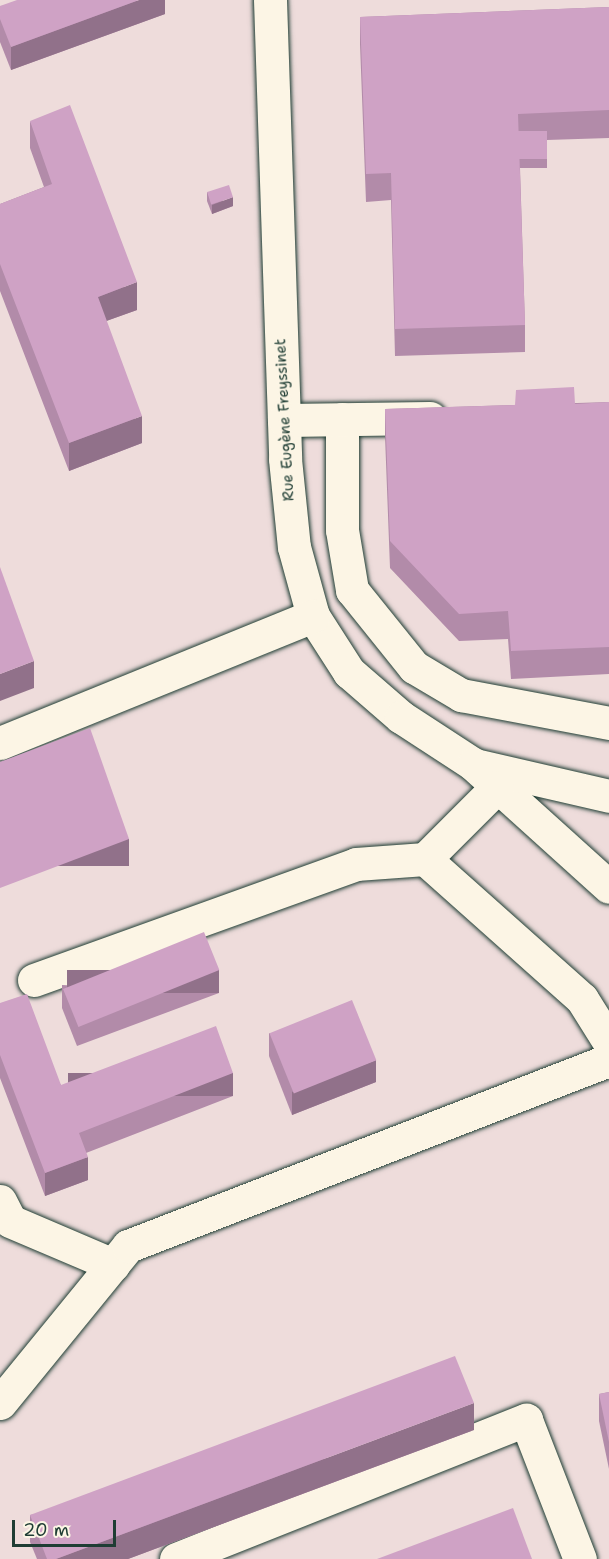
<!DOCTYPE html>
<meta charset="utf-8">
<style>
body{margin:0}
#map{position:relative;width:609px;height:1559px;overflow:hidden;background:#fcf5e5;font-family:"Shantell Sans",sans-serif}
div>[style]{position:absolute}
.built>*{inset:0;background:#eedcdb;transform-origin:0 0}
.roads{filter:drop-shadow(0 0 2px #1f3d34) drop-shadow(0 0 2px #1f3d34)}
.minor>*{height:33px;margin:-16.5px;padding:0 16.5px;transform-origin:16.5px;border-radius:16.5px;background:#fcf5e5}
.wall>*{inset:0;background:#b28ba9}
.shaded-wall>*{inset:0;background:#91718a;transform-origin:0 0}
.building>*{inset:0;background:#cfa2c5;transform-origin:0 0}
span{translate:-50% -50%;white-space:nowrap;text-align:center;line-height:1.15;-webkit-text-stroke:4.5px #fcf5e5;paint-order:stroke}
.street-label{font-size:15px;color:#1f3d34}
.scale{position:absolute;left:12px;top:1520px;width:104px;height:27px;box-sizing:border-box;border:3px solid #1f3d34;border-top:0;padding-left:8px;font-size:18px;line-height:21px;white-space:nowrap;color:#1f3d34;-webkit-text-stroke:4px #fcf5e5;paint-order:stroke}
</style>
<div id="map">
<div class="built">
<div style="left:0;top:0;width:609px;height:1559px"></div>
</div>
<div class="roads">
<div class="minor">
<div style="left:270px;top:0;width:459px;rotate:88.1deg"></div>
<div style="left:285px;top:459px;width:88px;rotate:84.2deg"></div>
<div style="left:294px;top:547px;width:72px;rotate:74.6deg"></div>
<div style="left:313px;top:616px;width:67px;rotate:57.3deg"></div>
<div style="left:349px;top:672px;width:69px;rotate:40.9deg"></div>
<div style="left:401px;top:717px;width:86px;rotate:33.1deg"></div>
<div style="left:473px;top:764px;width:183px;rotate:42.1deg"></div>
<div style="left:342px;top:419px;width:111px;rotate:90deg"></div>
<div style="left:342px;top:530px;width:61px;rotate:80.5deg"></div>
<div style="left:352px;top:590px;width:99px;rotate:51.2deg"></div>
<div style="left:414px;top:667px;width:55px;rotate:30.8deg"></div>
<div style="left:461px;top:695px;width:151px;rotate:10.7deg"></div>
<div style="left:284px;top:420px;width:146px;rotate:-0.8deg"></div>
<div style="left:0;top:743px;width:338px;rotate:-22.1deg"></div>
<div style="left:475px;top:765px;width:138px;rotate:13deg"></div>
<div style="left:497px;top:787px;width:102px;rotate:135deg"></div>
<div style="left:425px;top:859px;width:210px;rotate:41.7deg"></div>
<div style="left:582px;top:999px;width:51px;rotate:57.9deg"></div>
<div style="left:34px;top:980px;width:342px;rotate:-19.8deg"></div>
<div style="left:356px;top:864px;width:69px;rotate:-4.1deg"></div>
<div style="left:0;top:1201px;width:22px;rotate:63deg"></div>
<div style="left:10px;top:1221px;width:112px;rotate:23.1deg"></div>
<div style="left:0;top:1403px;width:203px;rotate:-50.8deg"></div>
<div style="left:128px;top:1246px;width:516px;rotate:-21.14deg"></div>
<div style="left:176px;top:1559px;width:377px;rotate:-21.7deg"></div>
<div style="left:526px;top:1420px;width:149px;rotate:68.8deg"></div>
</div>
</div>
<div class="wall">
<div style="clip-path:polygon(165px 0,165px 14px,11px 70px,0 42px,0 6px)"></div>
<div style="clip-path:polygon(609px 7px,609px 138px,547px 140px,547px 168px,520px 168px,525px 325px,525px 352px,395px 356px,391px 200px,366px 202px,360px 44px,360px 17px)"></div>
<div style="clip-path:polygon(30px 121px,137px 310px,106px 321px,142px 443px,69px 471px,0 291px,0 204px,44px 187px,30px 148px)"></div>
<div style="clip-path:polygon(207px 192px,233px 206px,212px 214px,207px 201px)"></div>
<div style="clip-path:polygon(609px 402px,609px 674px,511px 679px,508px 639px,459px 641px,390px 568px,385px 436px,385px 409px)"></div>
<div style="clip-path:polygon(62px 985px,219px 993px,77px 1046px,62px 1008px)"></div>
<div style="clip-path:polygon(0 1003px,61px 1085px,233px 1096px,86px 1153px,88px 1180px,45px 1196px,0 1078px)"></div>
<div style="clip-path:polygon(269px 1033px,376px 1082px,292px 1115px,269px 1056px)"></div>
<div style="clip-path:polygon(609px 1392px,609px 1469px,599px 1421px,599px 1394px)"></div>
<div style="clip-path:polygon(474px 1430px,128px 1559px,37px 1559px,30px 1542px,30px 1515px)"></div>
</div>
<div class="shaded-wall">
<div style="clip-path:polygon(139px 0,165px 0,165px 14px,11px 70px,11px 47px)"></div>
<div style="clip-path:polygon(233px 197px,233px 206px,212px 214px,212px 205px)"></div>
<div style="clip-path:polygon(137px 282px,137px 310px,98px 324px,98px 297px)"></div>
<div style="clip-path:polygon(142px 416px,142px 443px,69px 471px,69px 443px)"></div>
<div style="clip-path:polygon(34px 661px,34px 688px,0 701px,0 674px)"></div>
<div style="left:129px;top:839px;width:27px;height:138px;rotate:90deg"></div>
<div style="left:219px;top:970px;width:23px;height:152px;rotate:90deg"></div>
<div style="clip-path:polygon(376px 1060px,376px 1082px,292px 1115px,292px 1092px)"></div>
<div style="left:233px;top:1073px;width:23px;height:165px;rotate:90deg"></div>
<div style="clip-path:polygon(88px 1157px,88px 1180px,45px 1196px,45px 1173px)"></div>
<div style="clip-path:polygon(474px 1403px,474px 1430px,128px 1559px,56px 1559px)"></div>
</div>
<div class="building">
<div style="clip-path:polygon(17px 0,139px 0,11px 47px,0 19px,0 6px)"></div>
<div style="clip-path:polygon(609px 7px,609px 110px,518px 114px,525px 325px,395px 329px,391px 173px,366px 174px,360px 17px)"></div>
<div style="clip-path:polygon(70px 105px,137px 282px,98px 297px,142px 416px,69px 443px,0 264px,0 204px,52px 184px,30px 121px)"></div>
<div style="left:547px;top:131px;width:28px;height:29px;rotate:90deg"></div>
<div style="left:229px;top:185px;width:13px;height:23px;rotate:72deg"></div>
<div style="clip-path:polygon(574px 387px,575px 404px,609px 402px,609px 647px,511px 651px,508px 611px,459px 614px,390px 541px,385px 409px,515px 405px,516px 390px)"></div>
<div style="clip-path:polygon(0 567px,34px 661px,0 674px)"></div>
<div style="clip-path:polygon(90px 728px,129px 839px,0 888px,0 762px)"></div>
<div style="left:204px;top:932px;width:41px;height:152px;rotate:68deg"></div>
<div style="clip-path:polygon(27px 994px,61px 1085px,216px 1026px,233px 1073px,79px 1133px,88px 1157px,45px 1173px,0 1055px,0 1003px)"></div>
<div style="left:352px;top:1000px;width:65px;height:89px;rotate:68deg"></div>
<div style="clip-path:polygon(455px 1356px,474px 1403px,56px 1559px,47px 1559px,30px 1515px)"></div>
<div style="clip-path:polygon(609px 1392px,609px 1442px,599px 1394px)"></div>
<div style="clip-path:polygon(513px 1508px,532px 1559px,377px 1559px)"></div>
</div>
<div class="street-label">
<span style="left:285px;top:420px;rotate:-93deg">Rue Eugène Freyssinet</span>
</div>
<div class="scale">20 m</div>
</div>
